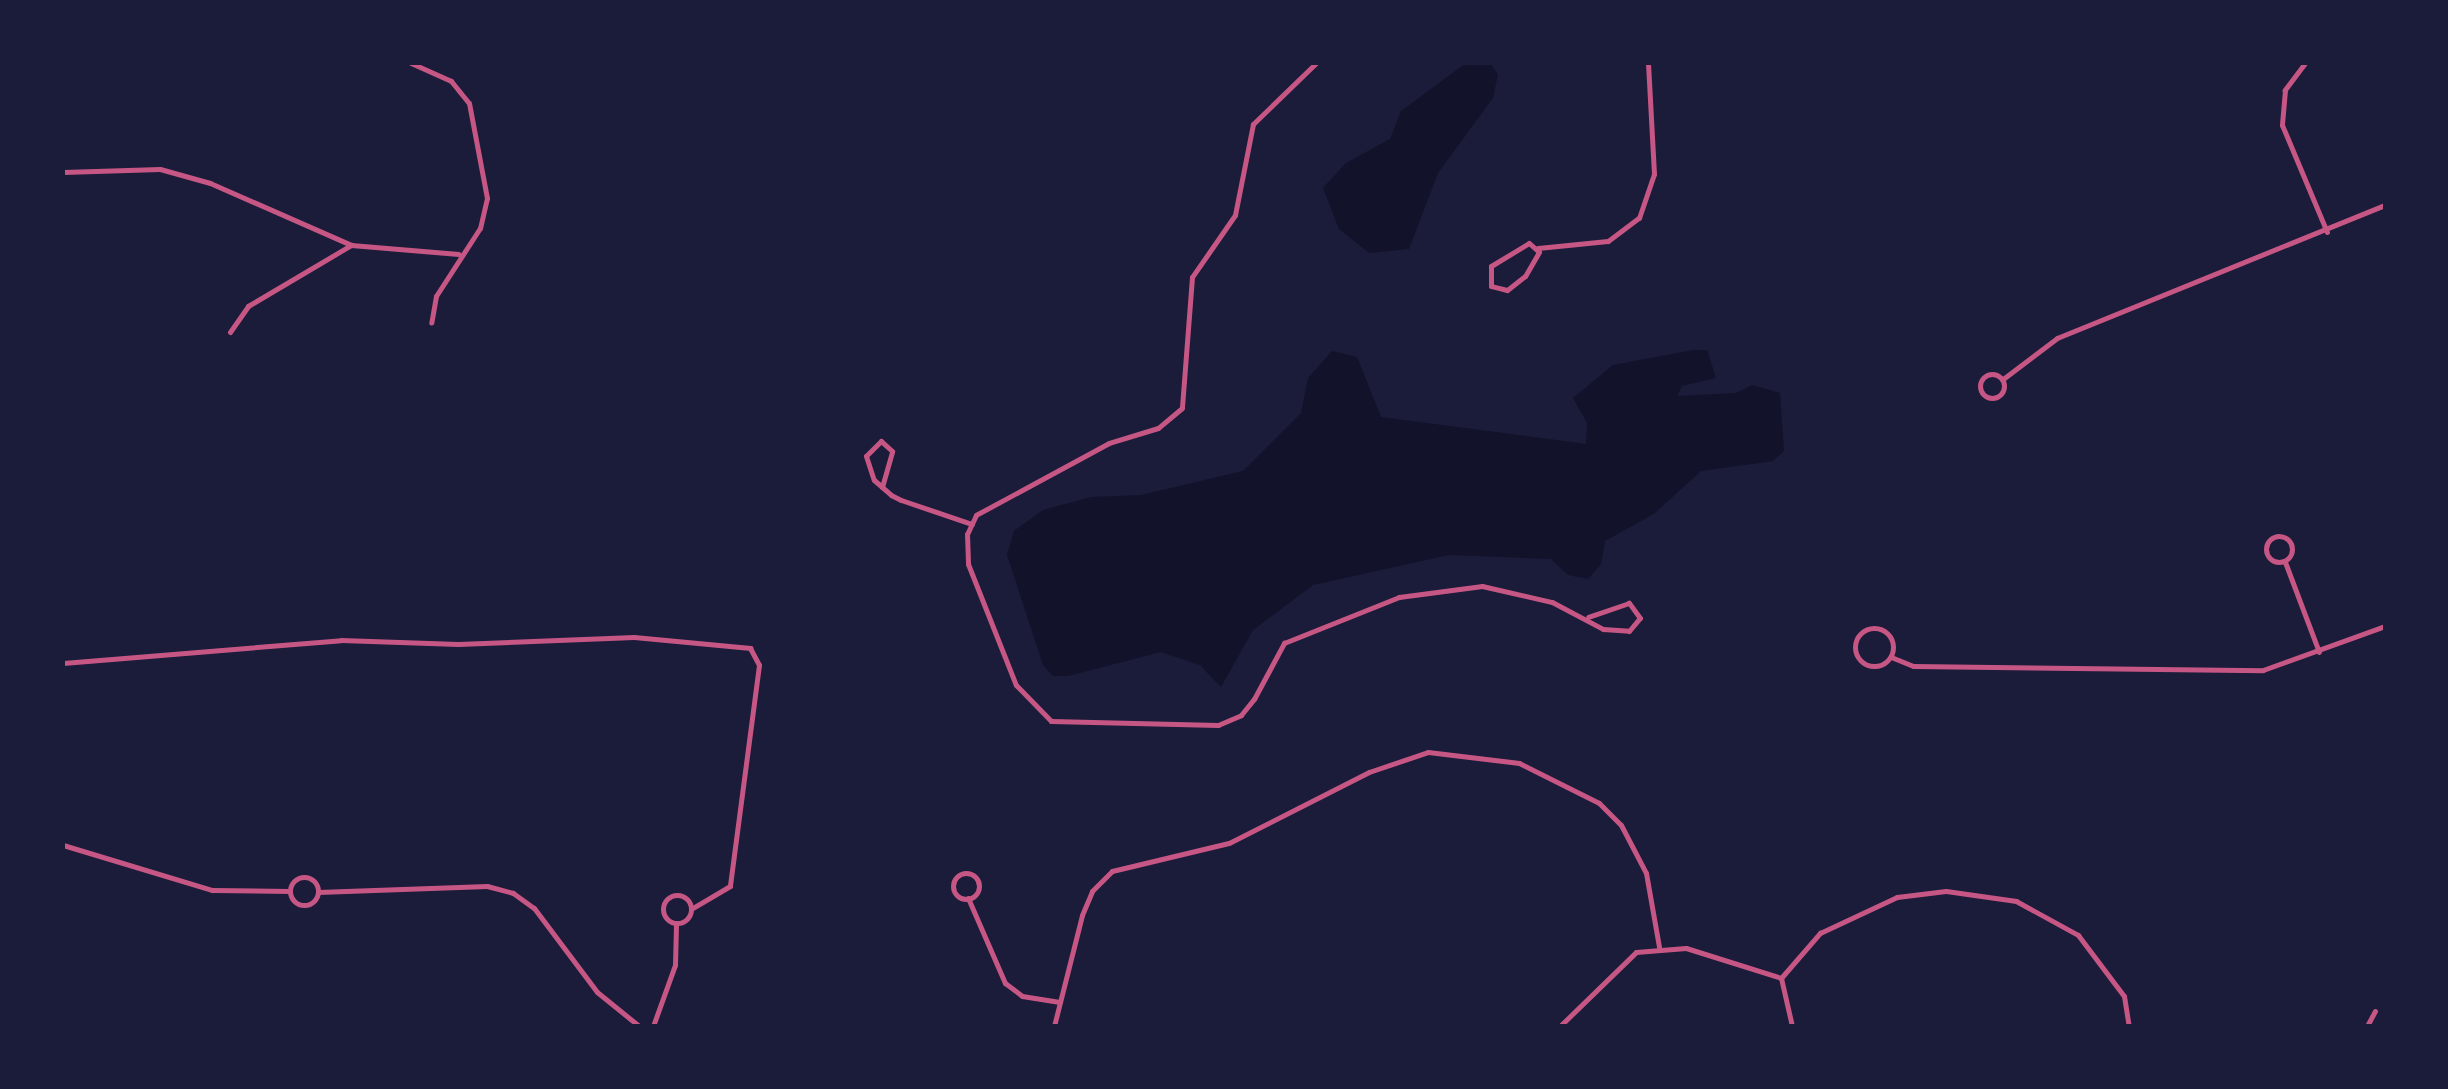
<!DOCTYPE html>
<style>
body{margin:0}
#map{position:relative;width:2448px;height:1089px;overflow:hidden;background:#1b1b3a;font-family:"Libre Baskerville",serif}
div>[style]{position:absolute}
.water>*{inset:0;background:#12122b}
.minor>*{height:5px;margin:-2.5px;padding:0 2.5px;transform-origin:2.5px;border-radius:2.5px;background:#c65784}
.minor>.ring{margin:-2.5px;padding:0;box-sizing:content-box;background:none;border:5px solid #c65784;border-radius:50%}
span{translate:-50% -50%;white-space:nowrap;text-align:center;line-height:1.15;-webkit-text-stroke:7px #1b1b3a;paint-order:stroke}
.frame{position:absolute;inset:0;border:65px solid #1b1b3a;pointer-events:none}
</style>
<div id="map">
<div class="water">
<div style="clip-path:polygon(1466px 63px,1490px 63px,1498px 74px,1493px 98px,1438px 173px,1409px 249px,1369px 253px,1339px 229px,1323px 188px,1346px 163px,1390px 139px,1401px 111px)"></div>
<div style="clip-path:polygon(1693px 350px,1707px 350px,1716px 378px,1682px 386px,1677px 396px,1736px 393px,1752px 385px,1780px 393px,1784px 451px,1773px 461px,1701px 471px,1655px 513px,1605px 541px,1601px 564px,1588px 579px,1568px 575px,1551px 559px,1449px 555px,1313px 585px,1253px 630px,1221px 687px,1200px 665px,1161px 652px,1068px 676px,1053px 676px,1043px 665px,1007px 555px,1014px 531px,1043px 510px,1091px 497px,1141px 495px,1243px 471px,1301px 413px,1308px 378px,1332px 351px,1357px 357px,1381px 417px,1586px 444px,1587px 423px,1573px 398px,1613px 365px)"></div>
</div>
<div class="minor">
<div style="left:411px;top:63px;width:44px;rotate:24.2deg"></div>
<div style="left:451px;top:81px;width:28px;rotate:51deg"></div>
<div style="left:469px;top:103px;width:97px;rotate:79.3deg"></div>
<div style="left:487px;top:198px;width:31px;rotate:103deg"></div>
<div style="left:480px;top:228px;width:81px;rotate:122.9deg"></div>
<div style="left:436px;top:296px;width:27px;rotate:100deg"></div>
<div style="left:1316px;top:63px;width:88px;rotate:135.9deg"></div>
<div style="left:1253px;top:124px;width:93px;rotate:101.2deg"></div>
<div style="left:1235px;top:215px;width:75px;rotate:124.7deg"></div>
<div style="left:1192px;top:277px;width:131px;rotate:94.4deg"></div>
<div style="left:1182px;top:408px;width:31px;rotate:140deg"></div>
<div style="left:1158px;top:428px;width:51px;rotate:163deg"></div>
<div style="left:1109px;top:443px;width:151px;rotate:151.6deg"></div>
<div style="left:976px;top:515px;width:21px;rotate:115deg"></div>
<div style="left:967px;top:534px;width:30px;rotate:88deg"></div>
<div style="left:968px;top:564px;width:130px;rotate:68.4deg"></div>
<div style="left:1016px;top:685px;width:50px;rotate:45.8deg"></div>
<div style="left:1051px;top:721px;width:167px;rotate:1.4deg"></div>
<div style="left:1218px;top:725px;width:25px;rotate:-23deg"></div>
<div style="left:1241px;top:715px;width:21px;rotate:-51deg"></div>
<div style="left:1254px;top:699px;width:64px;rotate:-61.8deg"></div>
<div style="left:1284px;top:643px;width:124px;rotate:-21.8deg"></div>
<div style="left:1399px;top:597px;width:84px;rotate:-7.5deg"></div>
<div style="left:1482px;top:586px;width:72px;rotate:12.9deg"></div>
<div style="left:1552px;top:602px;width:58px;rotate:27.9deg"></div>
<div style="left:1603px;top:629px;width:26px;rotate:4deg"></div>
<div style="left:1629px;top:631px;width:17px;rotate:-50deg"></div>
<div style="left:1640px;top:618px;width:19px;rotate:-126deg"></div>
<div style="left:1629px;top:603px;width:43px;rotate:161.1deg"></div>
<div style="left:2305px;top:63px;width:34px;rotate:127deg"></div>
<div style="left:2285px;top:90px;width:35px;rotate:95deg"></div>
<div style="left:2282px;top:125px;width:116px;rotate:67.2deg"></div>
<div style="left:63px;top:172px;width:97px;rotate:-1.8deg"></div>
<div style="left:160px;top:169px;width:52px;rotate:15.6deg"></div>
<div style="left:210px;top:183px;width:154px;rotate:23.7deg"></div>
<div style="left:351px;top:245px;width:108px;rotate:4.8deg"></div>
<div style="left:1529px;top:243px;width:13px;rotate:42deg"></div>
<div style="left:1539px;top:252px;width:28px;rotate:120deg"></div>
<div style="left:1525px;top:276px;width:23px;rotate:142deg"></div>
<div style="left:1507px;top:290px;width:16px;rotate:-166deg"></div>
<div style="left:1491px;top:286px;width:20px;rotate:-90deg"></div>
<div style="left:1491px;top:266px;width:44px;rotate:-31.2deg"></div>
<div style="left:1538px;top:248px;width:70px;rotate:-5.7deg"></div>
<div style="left:1608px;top:241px;width:39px;rotate:-37deg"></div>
<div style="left:1639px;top:218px;width:46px;rotate:-71.2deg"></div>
<div style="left:1654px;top:174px;width:111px;rotate:-93.1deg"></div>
<div style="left:230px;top:332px;width:32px;rotate:-55deg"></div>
<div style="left:248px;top:306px;width:120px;rotate:-30.6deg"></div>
<div class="ring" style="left:1980px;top:374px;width:19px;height:19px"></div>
<div style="left:2003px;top:379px;width:68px;rotate:-37.2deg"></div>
<div style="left:2057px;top:338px;width:354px;rotate:-22.1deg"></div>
<div style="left:882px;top:487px;width:37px;rotate:-74deg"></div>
<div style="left:892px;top:451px;width:15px;rotate:-138deg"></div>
<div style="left:881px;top:441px;width:21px;rotate:135deg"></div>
<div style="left:866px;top:456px;width:25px;rotate:72deg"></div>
<div style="left:874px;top:480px;width:23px;rotate:41deg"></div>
<div style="left:891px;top:495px;width:11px;rotate:27deg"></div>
<div style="left:901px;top:500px;width:75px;rotate:18.7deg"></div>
<div class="ring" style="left:2266px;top:536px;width:21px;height:21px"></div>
<div style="left:2285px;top:562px;width:96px;rotate:69.3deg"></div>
<div class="ring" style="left:1855px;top:628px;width:33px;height:33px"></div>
<div style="left:1891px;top:657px;width:24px;rotate:22deg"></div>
<div style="left:1913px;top:666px;width:350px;rotate:0.7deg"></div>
<div style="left:2263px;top:670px;width:130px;rotate:-19.8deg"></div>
<div style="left:63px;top:663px;width:279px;rotate:-4.7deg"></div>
<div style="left:341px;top:640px;width:117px;rotate:2deg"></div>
<div style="left:458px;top:644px;width:176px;rotate:-2.3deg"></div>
<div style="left:634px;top:637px;width:117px;rotate:5.4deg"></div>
<div style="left:750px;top:648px;width:19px;rotate:62deg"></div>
<div style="left:759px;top:665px;width:223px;rotate:97.5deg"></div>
<div style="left:730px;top:886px;width:45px;rotate:149.5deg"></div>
<div style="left:63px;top:845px;width:156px;rotate:16.8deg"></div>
<div style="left:212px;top:890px;width:77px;rotate:0.7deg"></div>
<div class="ring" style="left:953px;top:873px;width:21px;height:21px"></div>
<div class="ring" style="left:290px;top:877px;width:23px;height:23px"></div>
<div style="left:318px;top:892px;width:169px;rotate:-2deg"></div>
<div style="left:487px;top:886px;width:27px;rotate:15deg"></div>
<div style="left:513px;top:893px;width:26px;rotate:36deg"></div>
<div style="left:534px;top:908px;width:105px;rotate:53.1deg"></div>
<div style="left:597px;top:992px;width:54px;rotate:39deg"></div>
<div class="ring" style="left:663px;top:895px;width:23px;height:23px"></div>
<div style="left:968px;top:898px;width:93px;rotate:66.5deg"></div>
<div style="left:1005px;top:983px;width:21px;rotate:37deg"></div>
<div style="left:1022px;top:996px;width:38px;rotate:9deg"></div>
<div style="left:1781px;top:978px;width:49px;rotate:77.1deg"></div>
<div style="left:653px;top:1026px;width:65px;rotate:-70.2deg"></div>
<div style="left:675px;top:965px;width:42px;rotate:-88.6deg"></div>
<div style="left:1054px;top:1026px;width:114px;rotate:-75.8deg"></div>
<div style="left:1082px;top:915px;width:26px;rotate:-67deg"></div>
<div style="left:1092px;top:891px;width:28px;rotate:-45deg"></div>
<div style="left:1112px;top:871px;width:120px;rotate:-13.5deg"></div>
<div style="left:1229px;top:843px;width:157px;rotate:-26.9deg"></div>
<div style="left:1369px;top:772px;width:62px;rotate:-18.7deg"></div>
<div style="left:1428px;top:752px;width:92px;rotate:6.9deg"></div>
<div style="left:1519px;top:763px;width:89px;rotate:26.6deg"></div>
<div style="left:1599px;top:803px;width:31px;rotate:45deg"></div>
<div style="left:1621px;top:825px;width:54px;rotate:62.5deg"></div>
<div style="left:1646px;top:873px;width:75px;rotate:80deg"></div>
<div style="left:1560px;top:1026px;width:106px;rotate:-44.2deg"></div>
<div style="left:1636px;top:952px;width:50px;rotate:-4.6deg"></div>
<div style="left:1686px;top:948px;width:100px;rotate:17.5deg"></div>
<div style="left:1781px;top:978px;width:60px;rotate:-49.1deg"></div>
<div style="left:1820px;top:933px;width:85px;rotate:-25.1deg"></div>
<div style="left:1897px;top:897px;width:49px;rotate:-7deg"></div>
<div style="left:1946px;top:891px;width:71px;rotate:8.1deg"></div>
<div style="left:2016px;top:901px;width:71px;rotate:28.7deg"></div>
<div style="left:2078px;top:935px;width:76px;rotate:53deg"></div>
<div style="left:2124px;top:996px;width:30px;rotate:81deg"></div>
<div style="left:2367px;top:1026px;width:17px;rotate:-62deg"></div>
</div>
<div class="frame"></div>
</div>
